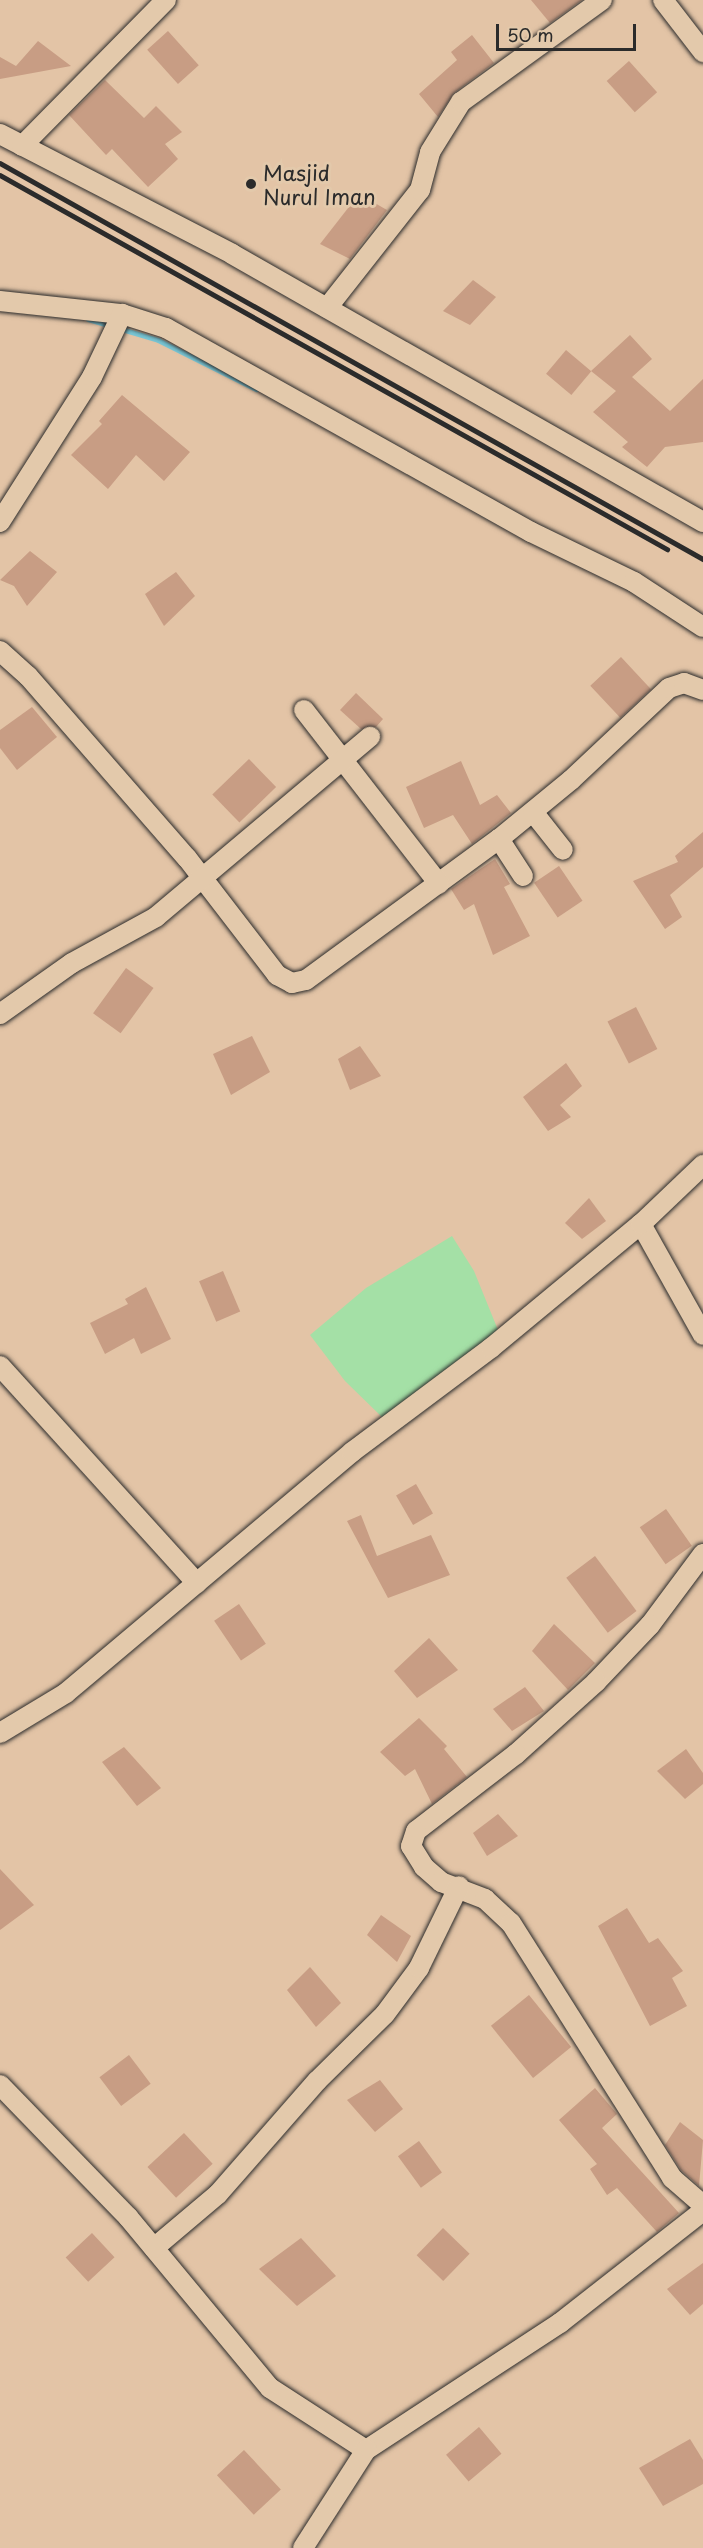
<!DOCTYPE html>
<style>
body{margin:0}
#map{position:relative;width:703px;height:2548px;overflow:hidden;background:#e3c4a6;font-family:"Playpen Sans",sans-serif}
div>[style]{position:absolute}
.green>*{inset:0;background:#a4e0a6}
.stream>*{height:5px;margin:-2.5px;padding:0 2.5px;transform-origin:2.5px;border-radius:2.5px;background:#79c7d6}
.building>*{inset:0;background:#c89d84;transform-origin:0 0}
.roads{filter:drop-shadow(0 0 2px #2b2b2b) drop-shadow(0 0 2px #2b2b2b)}
.minor>*{height:20px;margin:-10px;padding:0 10px;transform-origin:10px;border-radius:10px;background:#e3c9ab}
.rail>*{height:4.5px;margin:-2.25px;padding:0 2.25px;transform-origin:2.25px;border-radius:2.25px;background:#2b2b2b}
.dots>*{width:16px;height:16px;translate:-50% -50%;box-sizing:border-box;border:3px solid #e3c9ab;border-radius:50%}
span{translate:-50% -50%;white-space:nowrap;text-align:center;line-height:1.15;-webkit-text-stroke:6px #e3c9ab;paint-order:stroke}
.poi-label{font-size:21px;color:#2b2b2b}
.left{translate:0 -50%;text-align:left}
.scale{position:absolute;left:496px;top:24px;width:140px;height:27px;box-sizing:border-box;border:3px solid #2b2b2b;border-top:0;padding-left:8px;font-size:18px;line-height:21px;white-space:nowrap;color:#2b2b2b;-webkit-text-stroke:4px #e3c9ab;paint-order:stroke}
</style>
<div id="map">
<div class="green">
<div style="clip-path:polygon(452px 1236px,474px 1271px,498px 1330px,385px 1420px,345px 1381px,310px 1335px,366px 1288px)"></div>
</div>
<div class="stream">
<div style="left:88px;top:319px;width:73px;rotate:16.7deg"></div>
<div style="left:158px;top:340px;width:110px;rotate:26.6deg"></div>
</div>
<div class="building">
<div style="clip-path:polygon(531px 0,582px 0,550px 23px)"></div>
<div style="left:168px;top:31px;width:46px;height:28px;rotate:48deg"></div>
<div style="clip-path:polygon(472px 35px,494px 63px,454px 93px,438px 117px,419px 94px,457px 60px,451px 52px)"></div>
<div style="clip-path:polygon(38px 41px,71px 66px,0 79px,0 57px,16px 66px)"></div>
<div style="left:629px;top:61px;width:42px;height:30px;rotate:48deg"></div>
<div style="clip-path:polygon(105px 80px,144px 118px,156px 106px,182px 132px,165px 144px,178px 159px,148px 187px,112px 149px,106px 155px,69px 115px)"></div>
<div style="clip-path:polygon(359px 194px,387px 210px,350px 259px,320px 244px)"></div>
<div style="clip-path:polygon(473px 280px,496px 297px,470px 325px,443px 311px)"></div>
<div style="clip-path:polygon(630px 335px,652px 359px,632px 377px,670px 411px,703px 379px,703px 442px,665px 447px,647px 467px,622px 447px,628px 442px,593px 412px,616px 391px,591px 371px)"></div>
<div style="left:566px;top:350px;width:33px;height:31px;rotate:40deg"></div>
<div style="clip-path:polygon(122px 395px,190px 452px,164px 481px,136px 455px,108px 489px,71px 455px,102px 424px,99px 421px)"></div>
<div style="clip-path:polygon(30px 551px,57px 572px,27px 606px,14px 586px,0 580px)"></div>
<div style="clip-path:polygon(176px 572px,195px 596px,164px 626px,145px 594px)"></div>
<div style="left:621px;top:657px;width:44px;height:42px;rotate:47deg"></div>
<div style="clip-path:polygon(356px 693px,383px 719px,376px 727px,361px 729px,340px 710px)"></div>
<div style="clip-path:polygon(32px 707px,57px 737px,17px 770px,0 748px,0 730px)"></div>
<div style="left:249px;top:759px;width:39px;height:51px;rotate:46deg"></div>
<div style="clip-path:polygon(461px 761px,480px 805px,497px 795px,511px 813px,472px 844px,453px 815px,424px 828px,406px 787px)"></div>
<div style="clip-path:polygon(703px 832px,703px 867px,670px 895px,682px 917px,665px 929px,633px 881px,678px 862px,675px 856px)"></div>
<div style="clip-path:polygon(495px 859px,510px 884px,504px 887px,530px 936px,493px 955px,474px 904px,464px 910px,451px 889px)"></div>
<div style="left:559px;top:866px;width:42px;height:30px;rotate:56deg"></div>
<div style="left:126px;top:968px;width:34px;height:56px;rotate:36deg"></div>
<div style="left:636px;top:1007px;width:47px;height:32px;rotate:63deg"></div>
<div style="clip-path:polygon(252px 1036px,270px 1072px,231px 1095px,213px 1054px)"></div>
<div style="clip-path:polygon(360px 1046px,381px 1076px,350px 1090px,338px 1059px)"></div>
<div style="clip-path:polygon(566px 1063px,582px 1086px,560px 1105px,571px 1117px,548px 1131px,523px 1097px)"></div>
<div style="clip-path:polygon(589px 1198px,606px 1221px,582px 1239px,565px 1223px)"></div>
<div style="left:223px;top:1271px;width:44px;height:26px;rotate:67deg"></div>
<div style="clip-path:polygon(146px 1287px,171px 1339px,141px 1354px,134px 1338px,105px 1354px,90px 1323px,128px 1304px,125px 1299px)"></div>
<div style="left:416px;top:1484px;width:34px;height:23px;rotate:60deg"></div>
<div style="left:666px;top:1509px;width:45px;height:32px;rotate:55deg"></div>
<div style="clip-path:polygon(361px 1515px,377px 1556px,431px 1535px,450px 1575px,388px 1598px,347px 1521px)"></div>
<div style="left:595px;top:1556px;width:69px;height:36px;rotate:53deg"></div>
<div style="left:239px;top:1604px;width:48px;height:30px;rotate:56deg"></div>
<div style="clip-path:polygon(554px 1624px,595px 1663px,568px 1690px,532px 1651px)"></div>
<div style="clip-path:polygon(429px 1638px,458px 1670px,417px 1698px,394px 1671px)"></div>
<div style="clip-path:polygon(525px 1687px,544px 1711px,512px 1731px,493px 1709px)"></div>
<div style="clip-path:polygon(419px 1718px,447px 1746px,444px 1749px,467px 1777px,432px 1804px,415px 1769px,405px 1776px,380px 1752px)"></div>
<div style="clip-path:polygon(124px 1747px,161px 1788px,137px 1806px,102px 1762px)"></div>
<div style="clip-path:polygon(686px 1749px,703px 1773px,703px 1784px,685px 1799px,657px 1771px)"></div>
<div style="clip-path:polygon(498px 1814px,518px 1836px,487px 1856px,473px 1833px)"></div>
<div style="clip-path:polygon(0 1869px,34px 1905px,0 1930px)"></div>
<div style="clip-path:polygon(627px 1908px,649px 1943px,658px 1938px,683px 1971px,672px 1978px,687px 2006px,650px 2026px,598px 1926px)"></div>
<div style="clip-path:polygon(381px 1915px,411px 1936px,397px 1962px,367px 1935px)"></div>
<div style="clip-path:polygon(310px 1967px,341px 2003px,316px 2027px,287px 1990px)"></div>
<div style="left:529px;top:1995px;width:67px;height:49px;rotate:51deg"></div>
<div style="left:129px;top:2055px;width:36px;height:37px;rotate:53deg"></div>
<div style="clip-path:polygon(380px 2080px,403px 2109px,375px 2132px,347px 2100px)"></div>
<div style="clip-path:polygon(595px 2088px,617px 2114px,602px 2128px,679px 2213px,657px 2232px,617px 2188px,607px 2195px,590px 2169px,597px 2164px,559px 2120px)"></div>
<div style="clip-path:polygon(680px 2122px,703px 2140px,699px 2186px,681px 2170px,665px 2145px)"></div>
<div style="left:184px;top:2133px;width:42px;height:50px;rotate:47deg"></div>
<div style="left:419px;top:2141px;width:39px;height:26px;rotate:54deg"></div>
<div style="left:443px;top:2228px;width:37px;height:38px;rotate:44deg"></div>
<div style="left:92px;top:2233px;width:33px;height:36px;rotate:47deg"></div>
<div style="clip-path:polygon(301px 2238px,336px 2276px,297px 2306px,259px 2269px)"></div>
<div style="clip-path:polygon(703px 2263px,703px 2304px,690px 2315px,667px 2289px)"></div>
<div style="left:479px;top:2427px;width:35px;height:43px;rotate:50deg"></div>
<div style="clip-path:polygon(690px 2439px,703px 2460px,703px 2484px,663px 2506px,639px 2468px)"></div>
<div style="left:244px;top:2450px;width:54px;height:37px;rotate:47deg"></div>
</div>
<div class="roads">
<div class="minor">
<div style="left:663px;top:0;width:66px;rotate:52.4deg"></div>
<div style="left:0;top:134px;width:261px;rotate:27.3deg"></div>
<div style="left:232px;top:254px;width:542px;rotate:29.64deg"></div>
<div style="left:22px;top:146px;width:205px;rotate:-45.4deg"></div>
<div style="left:0;top:301px;width:123px;rotate:6.1deg"></div>
<div style="left:122px;top:314px;width:46px;rotate:17.7deg"></div>
<div style="left:166px;top:328px;width:418px;rotate:29.2deg"></div>
<div style="left:531px;top:532px;width:114px;rotate:25.9deg"></div>
<div style="left:634px;top:582px;width:82px;rotate:33.1deg"></div>
<div style="left:327px;top:308px;width:150px;rotate:-51.8deg"></div>
<div style="left:420px;top:190px;width:39px;rotate:-75deg"></div>
<div style="left:430px;top:152px;width:59px;rotate:-58.2deg"></div>
<div style="left:461px;top:102px;width:174px;rotate:-35.9deg"></div>
<div style="left:0;top:522px;width:172px;rotate:-57.6deg"></div>
<div style="left:92px;top:377px;width:70px;rotate:-64.5deg"></div>
<div style="left:0;top:651px;width:38px;rotate:42deg"></div>
<div style="left:28px;top:676px;width:242px;rotate:48.9deg"></div>
<div style="left:187px;top:858px;width:148px;rotate:52.4deg"></div>
<div style="left:277px;top:975px;width:17px;rotate:28deg"></div>
<div style="left:292px;top:983px;width:14px;rotate:-12deg"></div>
<div style="left:306px;top:980px;width:239px;rotate:-36.2deg"></div>
<div style="left:499px;top:839px;width:93px;rotate:-39.3deg"></div>
<div style="left:571px;top:780px;width:134px;rotate:-43.2deg"></div>
<div style="left:669px;top:688px;width:16px;rotate:-18deg"></div>
<div style="left:684px;top:683px;width:20px;rotate:20deg"></div>
<div style="left:304px;top:710px;width:220px;rotate:52.2deg"></div>
<div style="left:533px;top:812px;width:48px;rotate:51.7deg"></div>
<div style="left:499px;top:839px;width:44px;rotate:57deg"></div>
<div style="left:0;top:1014px;width:88px;rotate:-35.3deg"></div>
<div style="left:72px;top:963px;width:96px;rotate:-28.7deg"></div>
<div style="left:156px;top:917px;width:280px;rotate:-40.1deg"></div>
<div style="left:641px;top:1224px;width:127px;rotate:60.8deg"></div>
<div style="left:0;top:1366px;width:293px;rotate:47.8deg"></div>
<div style="left:703px;top:1554px;width:89px;rotate:126.7deg"></div>
<div style="left:650px;top:1625px;width:79px;rotate:133.5deg"></div>
<div style="left:596px;top:1682px;width:108px;rotate:138deg"></div>
<div style="left:516px;top:1754px;width:126px;rotate:142.4deg"></div>
<div style="left:416px;top:1831px;width:16px;rotate:108deg"></div>
<div style="left:411px;top:1846px;width:25px;rotate:58deg"></div>
<div style="left:424px;top:1867px;width:23px;rotate:41deg"></div>
<div style="left:441px;top:1882px;width:47px;rotate:21.1deg"></div>
<div style="left:485px;top:1899px;width:35px;rotate:43deg"></div>
<div style="left:511px;top:1923px;width:302px;rotate:57.7deg"></div>
<div style="left:672px;top:2178px;width:41px;rotate:41.1deg"></div>
<div style="left:0;top:1733px;width:77px;rotate:-31.2deg"></div>
<div style="left:66px;top:1693px;width:374px;rotate:-40.1deg"></div>
<div style="left:352px;top:1452px;width:174px;rotate:-36.8deg"></div>
<div style="left:491px;top:1348px;width:195px;rotate:-39.6deg"></div>
<div style="left:641px;top:1224px;width:86px;rotate:-43.6deg"></div>
<div style="left:0;top:2085px;width:184px;rotate:45.9deg"></div>
<div style="left:128px;top:2217px;width:222px;rotate:50.3deg"></div>
<div style="left:270px;top:2388px;width:114px;rotate:32.9deg"></div>
<div style="left:366px;top:2450px;width:232px;rotate:-33.2deg"></div>
<div style="left:560px;top:2323px;width:182px;rotate:-38.1deg"></div>
<div style="left:154px;top:2248px;width:84px;rotate:-40.2deg"></div>
<div style="left:218px;top:2194px;width:150px;rotate:-48.8deg"></div>
<div style="left:317px;top:2081px;width:95px;rotate:-44.6deg"></div>
<div style="left:385px;top:2014px;width:57px;rotate:-53.5deg"></div>
<div style="left:419px;top:1968px;width:91px;rotate:-64deg"></div>
<div style="left:303px;top:2548px;width:117px;rotate:-57.3deg"></div>
</div>
</div>
<div class="rail">
<div style="left:0;top:163px;width:807px;rotate:29.39deg"></div>
<div style="left:0;top:175px;width:765px;rotate:29.28deg"></div>
</div>
<div class="dots">
<div style="left:251px;top:184px;background:#2b2b2b"></div>
</div>
<div class="poi-label">
<span class="left" style="left:263px;top:184px">Masjid<br>Nurul Iman</span>
</div>
<div class="scale">50 m</div>
</div>
